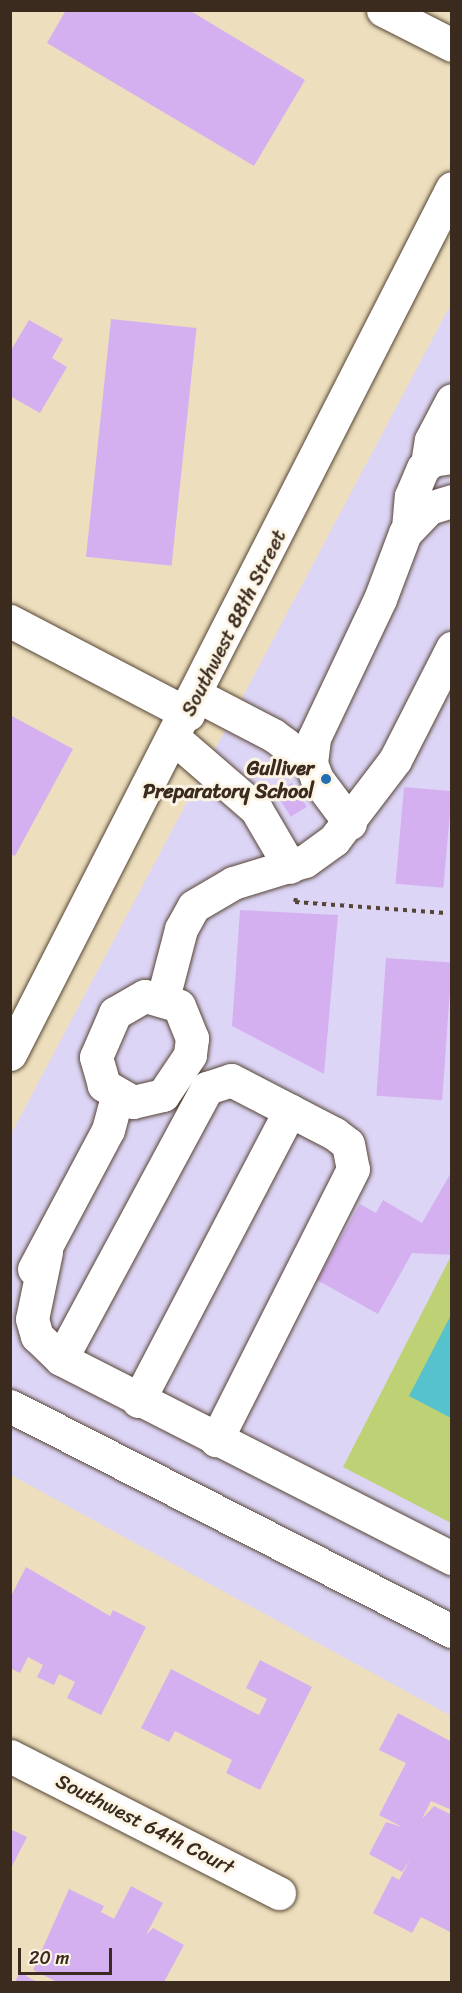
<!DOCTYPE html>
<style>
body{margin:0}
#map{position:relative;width:462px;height:1993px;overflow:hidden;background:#eddfbd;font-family:Sriracha,sans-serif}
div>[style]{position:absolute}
.built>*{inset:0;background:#ddd5f6}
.green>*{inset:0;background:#bed175}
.water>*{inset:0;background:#55c2cd}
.building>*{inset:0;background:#d5b0f0;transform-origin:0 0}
.path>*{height:4px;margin-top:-2px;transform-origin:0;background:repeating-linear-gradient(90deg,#564536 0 4.5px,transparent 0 9px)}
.roads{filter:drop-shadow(0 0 2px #564536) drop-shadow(0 0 2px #564536)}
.minor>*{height:33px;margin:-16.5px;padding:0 16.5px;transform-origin:16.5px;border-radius:16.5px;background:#fff}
.dots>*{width:16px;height:16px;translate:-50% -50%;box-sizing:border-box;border:3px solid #fcf5e5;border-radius:50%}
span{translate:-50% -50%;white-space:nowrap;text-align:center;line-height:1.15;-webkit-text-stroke:6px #fcf5e5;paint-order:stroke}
.street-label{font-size:20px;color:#3b2a1e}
.poi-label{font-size:20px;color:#3b2a1e;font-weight:700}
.right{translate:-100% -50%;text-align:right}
.frame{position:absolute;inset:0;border:12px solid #3b2a1e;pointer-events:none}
.scale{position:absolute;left:18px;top:1948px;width:94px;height:27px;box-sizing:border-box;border:3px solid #3b2a1e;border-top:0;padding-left:8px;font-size:18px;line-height:21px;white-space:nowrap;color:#3b2a1e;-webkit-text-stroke:4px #fcf5e5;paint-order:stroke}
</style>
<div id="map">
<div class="built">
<div style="clip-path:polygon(451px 304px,451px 1716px,11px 1475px,11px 1134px)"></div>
</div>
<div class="green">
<div style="clip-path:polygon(451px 1256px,451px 1523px,343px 1467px)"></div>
</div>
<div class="water">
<div style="clip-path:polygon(451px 1315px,451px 1418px,409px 1396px)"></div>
</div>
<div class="building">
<div style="clip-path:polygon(66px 10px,189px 10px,305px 80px,254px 166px,47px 43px)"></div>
<div style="left:111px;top:319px;width:86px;height:239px;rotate:6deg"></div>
<div style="clip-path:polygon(29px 320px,63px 339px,52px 358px,67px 367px,40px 413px,10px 396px,10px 352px)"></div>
<div style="clip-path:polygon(10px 715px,73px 749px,15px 856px,10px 854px)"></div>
<div style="left:292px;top:783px;width:28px;height:19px;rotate:58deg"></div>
<div style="left:404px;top:787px;width:48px;height:97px;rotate:5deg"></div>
<div style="clip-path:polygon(240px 910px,338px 915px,324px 1074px,232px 1026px)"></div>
<div style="left:386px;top:958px;width:66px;height:138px;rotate:4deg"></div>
<div style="clip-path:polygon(452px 1171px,452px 1255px,412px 1253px,378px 1314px,317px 1280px,360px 1204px,376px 1213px,383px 1200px,422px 1223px)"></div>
<div style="clip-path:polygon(26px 1567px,110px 1616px,113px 1610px,146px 1627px,101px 1715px,67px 1698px,75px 1682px,59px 1674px,54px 1685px,37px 1677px,43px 1665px,28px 1657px,20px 1673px,10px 1668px,10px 1598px)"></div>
<div style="clip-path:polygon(260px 1660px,312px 1687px,260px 1790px,226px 1773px,232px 1760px,175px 1731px,169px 1742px,141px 1728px,171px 1669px,259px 1715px,267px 1699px,246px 1688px)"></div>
<div style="clip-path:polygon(398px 1713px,452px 1742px,452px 1810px,431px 1801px,422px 1819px,434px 1806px,452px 1815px,452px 1933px,421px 1917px,412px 1933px,373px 1913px,392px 1876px,399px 1880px,411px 1858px,402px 1872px,369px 1854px,386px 1822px,402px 1827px,379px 1815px,406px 1763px,379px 1750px)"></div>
<div style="clip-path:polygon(10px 1829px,27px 1837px,10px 1870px)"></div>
<div style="clip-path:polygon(131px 1886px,163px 1903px,146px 1935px,153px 1928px,184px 1945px,164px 1982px,57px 1982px,33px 1970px,69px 1889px,104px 1906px,101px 1912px,114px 1919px)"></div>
<div style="clip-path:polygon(20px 1972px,33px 1980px,39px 1982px,15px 1982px)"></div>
</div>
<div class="path">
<div style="left:296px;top:898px;width:4px;rotate:104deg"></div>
<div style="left:295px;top:902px;width:151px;rotate:4.2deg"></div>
</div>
<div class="roads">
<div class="minor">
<div style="left:383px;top:10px;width:77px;rotate:26.9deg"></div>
<div style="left:427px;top:464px;width:24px;rotate:-81deg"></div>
<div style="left:431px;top:440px;width:45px;rotate:-62.3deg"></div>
<div style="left:408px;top:528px;width:32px;rotate:-85deg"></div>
<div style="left:411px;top:496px;width:30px;rotate:-67deg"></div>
<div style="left:423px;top:468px;width:12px;rotate:-42deg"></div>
<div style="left:432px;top:460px;width:20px;rotate:-9deg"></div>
<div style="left:10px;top:621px;width:201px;rotate:27.6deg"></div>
<div style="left:198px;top:696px;width:85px;rotate:27.5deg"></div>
<div style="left:273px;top:735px;width:47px;rotate:36.4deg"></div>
<div style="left:175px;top:739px;width:107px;rotate:40.8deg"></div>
<div style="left:256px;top:809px;width:67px;rotate:59.6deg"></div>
<div style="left:350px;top:823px;width:55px;rotate:-126.9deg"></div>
<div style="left:317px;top:779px;width:17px;rotate:-111deg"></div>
<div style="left:311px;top:763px;width:25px;rotate:-83deg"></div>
<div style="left:314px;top:738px;width:154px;rotate:-64.6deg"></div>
<div style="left:380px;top:599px;width:71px;rotate:-69.3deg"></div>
<div style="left:405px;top:533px;width:35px;rotate:-46deg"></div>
<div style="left:429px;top:508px;width:24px;rotate:-17deg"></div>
<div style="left:145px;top:996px;width:35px;rotate:16deg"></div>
<div style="left:179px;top:1006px;width:35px;rotate:68deg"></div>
<div style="left:192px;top:1038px;width:17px;rotate:97deg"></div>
<div style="left:190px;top:1055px;width:48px;rotate:124deg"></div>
<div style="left:163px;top:1095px;width:31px;rotate:167deg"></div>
<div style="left:133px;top:1102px;width:34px;rotate:-150deg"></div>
<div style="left:104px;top:1085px;width:29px;rotate:-106deg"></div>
<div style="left:96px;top:1057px;width:48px;rotate:-66.6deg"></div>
<div style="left:115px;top:1013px;width:34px;rotate:-30deg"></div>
<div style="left:163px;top:998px;width:71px;rotate:-75.4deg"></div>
<div style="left:181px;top:929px;width:26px;rotate:-61deg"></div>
<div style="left:194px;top:906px;width:45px;rotate:-30.5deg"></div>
<div style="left:233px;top:883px;width:75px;rotate:-17deg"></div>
<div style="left:305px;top:861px;width:36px;rotate:-36deg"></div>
<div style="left:334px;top:840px;width:101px;rotate:-52.7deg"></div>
<div style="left:395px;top:760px;width:126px;rotate:-63deg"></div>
<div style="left:10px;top:1054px;width:972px;rotate:-62.96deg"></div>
<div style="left:46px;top:1252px;width:68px;rotate:101.8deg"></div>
<div style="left:32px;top:1319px;width:18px;rotate:74deg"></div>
<div style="left:37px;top:1336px;width:33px;rotate:44deg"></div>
<div style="left:61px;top:1359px;width:439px;rotate:27deg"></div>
<div style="left:34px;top:1269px;width:157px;rotate:-62deg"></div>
<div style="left:108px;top:1130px;width:35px;rotate:-75deg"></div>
<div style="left:61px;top:1359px;width:308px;rotate:-61.7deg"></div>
<div style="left:207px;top:1088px;width:25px;rotate:-18deg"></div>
<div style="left:231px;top:1080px;width:117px;rotate:27.4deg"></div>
<div style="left:335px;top:1134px;width:16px;rotate:38deg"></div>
<div style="left:348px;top:1144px;width:25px;rotate:79deg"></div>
<div style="left:353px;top:1169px;width:304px;rotate:116.8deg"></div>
<div style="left:138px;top:1401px;width:328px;rotate:-62.4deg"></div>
<div style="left:10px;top:1406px;width:496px;rotate:27deg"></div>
<div style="left:10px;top:1756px;width:302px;rotate:27deg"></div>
</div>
</div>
<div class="dots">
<div style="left:326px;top:779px;background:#1f6fb2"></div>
</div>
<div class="street-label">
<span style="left:234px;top:623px;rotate:-63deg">Southwest 88th Street</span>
<span style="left:145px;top:1824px;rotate:27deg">Southwest 64th Court</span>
</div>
<div class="poi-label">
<span class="right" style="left:314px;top:780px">Gulliver<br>Preparatory School</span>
</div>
<div class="frame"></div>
<div class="scale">20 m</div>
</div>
